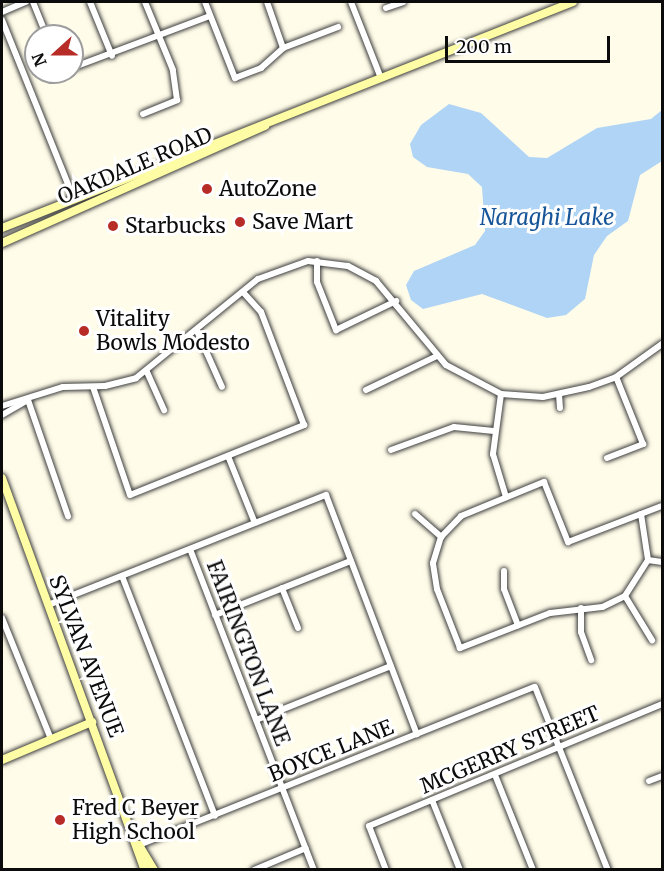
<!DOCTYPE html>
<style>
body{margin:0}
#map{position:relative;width:664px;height:871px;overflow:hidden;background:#fffce9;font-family:Merriweather,serif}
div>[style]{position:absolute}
.water>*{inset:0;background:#afd4f5}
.roads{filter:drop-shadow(0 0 2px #3e3e3e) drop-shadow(0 0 2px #3e3e3e)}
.street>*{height:6px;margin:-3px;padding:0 3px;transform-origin:3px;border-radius:3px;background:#fff}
.secondary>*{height:8px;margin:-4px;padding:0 4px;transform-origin:4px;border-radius:4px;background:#fefca5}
.dots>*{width:16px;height:16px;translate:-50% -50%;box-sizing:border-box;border:3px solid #fff;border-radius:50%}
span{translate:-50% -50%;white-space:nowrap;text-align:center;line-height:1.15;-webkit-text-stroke:6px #fff;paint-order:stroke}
.street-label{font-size:21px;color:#0b0b0b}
.poi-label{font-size:21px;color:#0b0b0b}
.left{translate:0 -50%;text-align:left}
.water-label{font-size:22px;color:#175599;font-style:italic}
.frame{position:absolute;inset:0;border:3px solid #0b0b0b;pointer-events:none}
.north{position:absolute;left:24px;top:24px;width:60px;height:60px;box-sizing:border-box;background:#fff;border:2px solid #9d9d9d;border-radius:50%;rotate:249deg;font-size:16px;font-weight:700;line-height:24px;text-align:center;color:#0b0b0b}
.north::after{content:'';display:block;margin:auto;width:21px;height:27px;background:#b72c26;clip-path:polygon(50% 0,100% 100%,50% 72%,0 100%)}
.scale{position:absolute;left:445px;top:36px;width:165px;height:27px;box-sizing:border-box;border:3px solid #0b0b0b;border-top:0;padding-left:8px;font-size:18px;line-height:21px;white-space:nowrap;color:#0b0b0b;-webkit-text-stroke:4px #fff;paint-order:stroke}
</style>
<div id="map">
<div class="water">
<div style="clip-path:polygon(449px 104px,481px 113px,529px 157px,547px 158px,597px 128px,651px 119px,662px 110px,662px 161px,640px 175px,628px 221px,607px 236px,594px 255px,585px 299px,566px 315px,547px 318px,482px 294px,423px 309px,411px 300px,406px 285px,414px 271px,475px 245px,485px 231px,482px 187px,468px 174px,427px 167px,413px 157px,410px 144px,421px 125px)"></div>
</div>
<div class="roads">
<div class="street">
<div style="left:33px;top:2px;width:37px;rotate:68deg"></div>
<div style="left:90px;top:2px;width:58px;rotate:67.8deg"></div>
<div style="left:205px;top:2px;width:82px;rotate:68.5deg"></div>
<div style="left:235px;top:78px;width:28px;rotate:-21deg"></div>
<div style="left:261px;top:68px;width:30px;rotate:-42deg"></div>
<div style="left:283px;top:48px;width:59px;rotate:-20.9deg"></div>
<div style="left:267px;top:2px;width:49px;rotate:70.8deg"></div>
<div style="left:351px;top:2px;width:82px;rotate:68.5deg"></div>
<div style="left:386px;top:8px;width:18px;rotate:-19deg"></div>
<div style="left:2px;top:12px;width:26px;rotate:-23deg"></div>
<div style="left:2px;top:20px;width:193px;rotate:68.1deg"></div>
<div style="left:61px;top:72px;width:159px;rotate:-20.6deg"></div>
<div style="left:143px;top:114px;width:37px;rotate:-22deg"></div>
<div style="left:177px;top:100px;width:30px;rotate:-98deg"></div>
<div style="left:173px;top:70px;width:74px;rotate:-112.4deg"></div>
<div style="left:317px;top:261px;width:21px;rotate:90deg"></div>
<div style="left:317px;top:282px;width:52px;rotate:68.4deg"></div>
<div style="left:336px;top:330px;width:67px;rotate:-25.8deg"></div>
<div style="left:197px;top:331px;width:61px;rotate:65.9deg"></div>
<div style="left:147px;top:372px;width:42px;rotate:65.9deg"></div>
<div style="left:93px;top:387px;width:114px;rotate:71.1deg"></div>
<div style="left:130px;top:495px;width:188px;rotate:-21.9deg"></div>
<div style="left:304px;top:425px;width:121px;rotate:-110.8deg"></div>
<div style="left:261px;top:312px;width:27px;rotate:-132deg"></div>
<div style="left:366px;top:390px;width:79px;rotate:-25.6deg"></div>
<div style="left:501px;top:394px;width:61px;rotate:97.6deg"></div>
<div style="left:493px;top:454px;width:45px;rotate:73.2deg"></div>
<div style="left:559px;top:394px;width:14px;rotate:86deg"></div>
<div style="left:28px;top:400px;width:123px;rotate:71deg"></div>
<div style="left:2px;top:406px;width:64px;rotate:-17.3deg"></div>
<div style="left:63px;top:387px;width:42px;rotate:-1.4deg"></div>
<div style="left:105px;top:386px;width:32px;rotate:-14deg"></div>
<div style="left:136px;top:378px;width:157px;rotate:-39.1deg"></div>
<div style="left:258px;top:279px;width:53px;rotate:-19.8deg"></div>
<div style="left:308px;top:261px;width:40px;rotate:7.1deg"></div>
<div style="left:348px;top:266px;width:32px;rotate:28deg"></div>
<div style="left:376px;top:281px;width:109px;rotate:50.2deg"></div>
<div style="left:446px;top:365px;width:62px;rotate:27.8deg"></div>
<div style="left:501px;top:394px;width:42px;rotate:4.1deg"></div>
<div style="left:543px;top:397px;width:47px;rotate:-12.3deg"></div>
<div style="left:589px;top:387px;width:29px;rotate:-20deg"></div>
<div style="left:616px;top:377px;width:57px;rotate:-35.7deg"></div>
<div style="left:2px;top:415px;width:30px;rotate:-30deg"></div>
<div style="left:391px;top:450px;width:67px;rotate:-20.1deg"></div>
<div style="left:454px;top:427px;width:40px;rotate:5.7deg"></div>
<div style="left:228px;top:456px;width:72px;rotate:68.1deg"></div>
<div style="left:607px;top:458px;width:39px;rotate:-21deg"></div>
<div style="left:643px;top:444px;width:72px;rotate:-111.9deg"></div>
<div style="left:415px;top:514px;width:35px;rotate:41deg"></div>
<div style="left:641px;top:514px;width:47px;rotate:81.3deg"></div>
<div style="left:648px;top:560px;width:43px;rotate:122.6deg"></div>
<div style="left:625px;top:596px;width:25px;rotate:154deg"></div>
<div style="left:602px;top:607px;width:52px;rotate:173.4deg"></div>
<div style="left:550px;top:613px;width:97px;rotate:158.7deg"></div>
<div style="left:460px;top:648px;width:63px;rotate:-111.3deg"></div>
<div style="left:437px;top:589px;width:26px;rotate:-99deg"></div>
<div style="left:433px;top:563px;width:27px;rotate:-73deg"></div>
<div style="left:441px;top:537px;width:29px;rotate:-46deg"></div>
<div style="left:461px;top:516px;width:90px;rotate:-22.3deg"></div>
<div style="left:544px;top:482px;width:65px;rotate:68.2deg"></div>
<div style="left:568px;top:542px;width:101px;rotate:-21deg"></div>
<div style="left:190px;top:549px;width:344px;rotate:68.9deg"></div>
<div style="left:648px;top:560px;width:14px;rotate:8deg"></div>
<div style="left:504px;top:571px;width:18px;rotate:90deg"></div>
<div style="left:504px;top:589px;width:39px;rotate:69deg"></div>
<div style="left:122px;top:576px;width:257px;rotate:68.8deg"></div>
<div style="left:282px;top:588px;width:43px;rotate:68.2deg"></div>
<div style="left:625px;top:596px;width:52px;rotate:58.5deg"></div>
<div style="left:48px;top:605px;width:299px;rotate:-21.6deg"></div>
<div style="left:326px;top:495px;width:256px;rotate:69.2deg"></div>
<div style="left:581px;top:608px;width:24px;rotate:90deg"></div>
<div style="left:581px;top:632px;width:30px;rotate:70deg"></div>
<div style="left:215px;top:615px;width:146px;rotate:-21.7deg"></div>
<div style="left:2px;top:618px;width:131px;rotate:68deg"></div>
<div style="left:256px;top:720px;width:145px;rotate:-21.8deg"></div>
<div style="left:495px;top:775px;width:102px;rotate:68.2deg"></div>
<div style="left:649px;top:781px;width:14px;rotate:-21deg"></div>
<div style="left:432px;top:800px;width:75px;rotate:68.2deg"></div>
<div style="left:139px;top:845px;width:426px;rotate:-21.8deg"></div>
<div style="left:535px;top:687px;width:197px;rotate:68.3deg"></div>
<div style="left:254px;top:870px;width:56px;rotate:-22.9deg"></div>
<div style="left:386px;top:870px;width:47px;rotate:-111.1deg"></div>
<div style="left:369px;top:826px;width:317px;rotate:-22.6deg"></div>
</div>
<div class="secondary">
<div style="left:2px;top:228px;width:614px;rotate:-21.59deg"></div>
<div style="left:2px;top:243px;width:288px;rotate:-24deg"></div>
<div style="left:2px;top:478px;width:417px;rotate:70deg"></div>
<div style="left:2px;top:760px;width:98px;rotate:-22.9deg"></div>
<div style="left:139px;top:845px;width:29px;rotate:59deg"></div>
</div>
</div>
<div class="dots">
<div style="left:207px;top:189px;background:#b72c26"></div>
<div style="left:240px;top:222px;background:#b72c26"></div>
<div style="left:113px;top:226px;background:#b72c26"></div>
<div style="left:84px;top:331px;background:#b72c26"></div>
<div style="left:60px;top:820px;background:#b72c26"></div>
</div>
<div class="street-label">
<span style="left:135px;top:166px;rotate:-23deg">OAKDALE ROAD</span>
<span style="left:248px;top:653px;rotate:69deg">FAIRINGTON LANE</span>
<span style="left:86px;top:656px;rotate:69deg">SYLVAN AVENUE</span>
<span style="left:510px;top:750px;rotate:-23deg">MCGERRY STREET</span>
<span style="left:331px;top:751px;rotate:-22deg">BOYCE LANE</span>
</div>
<div class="poi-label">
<span class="left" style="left:219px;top:189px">AutoZone</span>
<span class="left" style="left:252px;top:222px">Save Mart</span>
<span class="left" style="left:125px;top:226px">Starbucks</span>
<span class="left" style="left:96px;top:331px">Vitality<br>Bowls Modesto</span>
<span class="left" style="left:72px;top:820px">Fred C Beyer<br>High School</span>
</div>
<div class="water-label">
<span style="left:547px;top:218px">Naraghi Lake</span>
</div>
<div class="frame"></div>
<div class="north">N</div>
<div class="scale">200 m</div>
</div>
